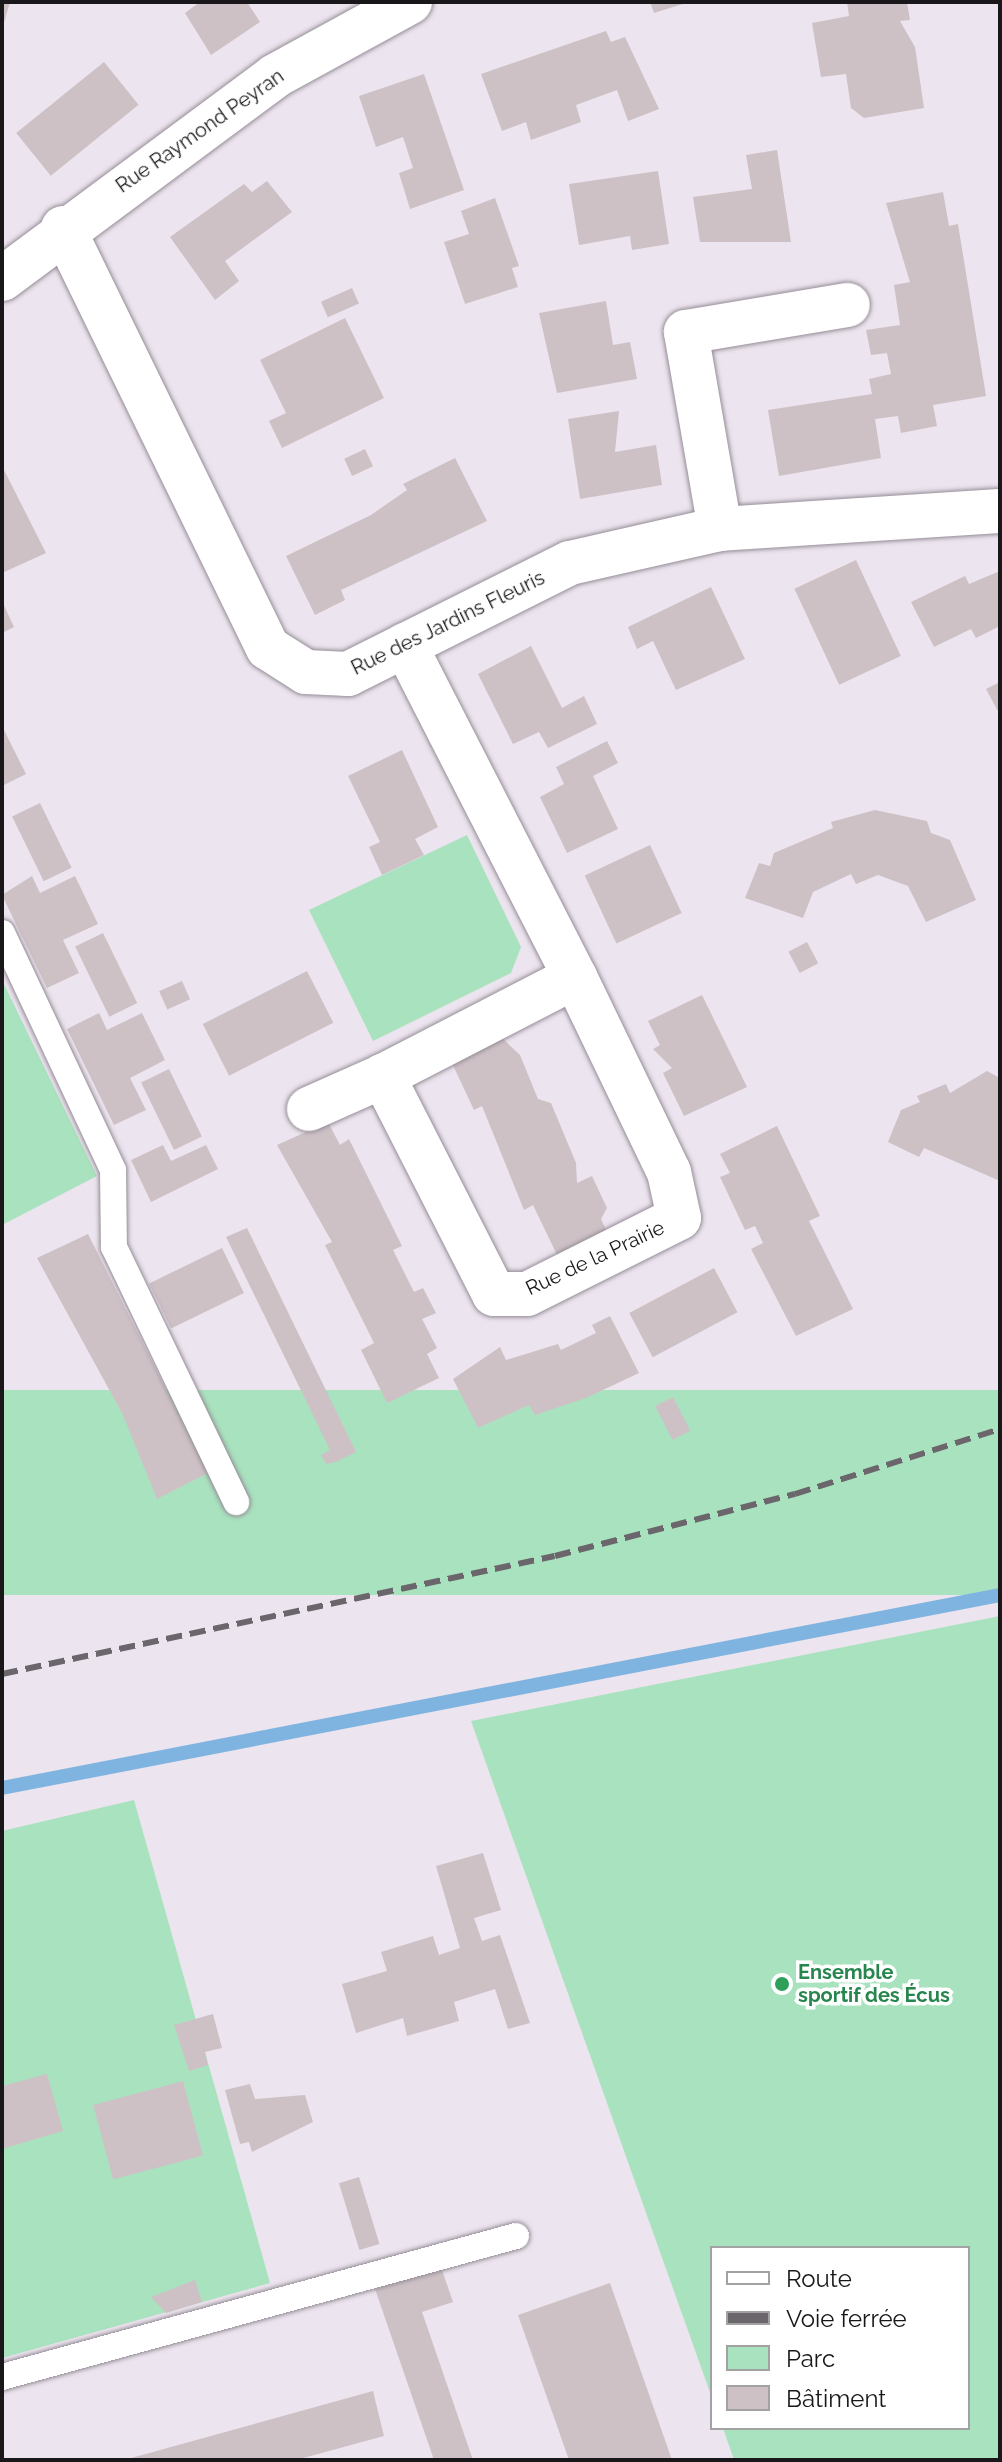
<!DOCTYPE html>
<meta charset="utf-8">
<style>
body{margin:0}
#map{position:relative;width:1002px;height:2462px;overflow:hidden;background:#ece4ee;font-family:Raleway,sans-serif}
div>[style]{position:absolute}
.green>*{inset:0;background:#a9e2be;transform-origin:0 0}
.stream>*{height:14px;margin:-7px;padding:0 7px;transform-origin:7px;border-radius:7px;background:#80b4e0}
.building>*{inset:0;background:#cec1c6;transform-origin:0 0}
.roads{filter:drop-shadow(0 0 2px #958d97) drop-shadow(0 0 2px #958d97)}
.lane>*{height:26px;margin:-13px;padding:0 13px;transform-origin:13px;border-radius:13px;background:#fff}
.street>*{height:44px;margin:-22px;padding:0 22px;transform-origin:22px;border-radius:22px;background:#fff}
.rail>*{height:6px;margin-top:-3px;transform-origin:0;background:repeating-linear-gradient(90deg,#6b666c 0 16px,transparent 0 24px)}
.dots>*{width:22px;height:22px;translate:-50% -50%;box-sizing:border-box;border:4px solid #fff;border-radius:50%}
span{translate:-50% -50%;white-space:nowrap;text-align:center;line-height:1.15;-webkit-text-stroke:7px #fff;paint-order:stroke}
.street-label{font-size:20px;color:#19171a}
.leisure-label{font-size:20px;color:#27864d;font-weight:700}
.left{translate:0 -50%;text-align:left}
.frame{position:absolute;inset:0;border:4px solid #19171a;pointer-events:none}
.legend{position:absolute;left:710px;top:2246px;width:260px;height:184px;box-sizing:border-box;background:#fff;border:2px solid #a3a2a3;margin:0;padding:10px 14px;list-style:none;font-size:24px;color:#19171a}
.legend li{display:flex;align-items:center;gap:16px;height:40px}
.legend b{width:40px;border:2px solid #a3a2a3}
</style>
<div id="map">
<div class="green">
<div style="clip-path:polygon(467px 835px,521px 947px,511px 973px,373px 1041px,309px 910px)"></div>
<div style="clip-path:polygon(2px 980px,97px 1176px,2px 1225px)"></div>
<div style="left:1000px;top:1390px;width:205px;height:1014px;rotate:90deg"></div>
<div style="clip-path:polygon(1000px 1616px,1000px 2460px,734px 2460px,723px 2428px,968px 2428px,968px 2248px,712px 2248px,712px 2398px,471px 1721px)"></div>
<div style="clip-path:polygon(134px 1800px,270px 2283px,2px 2358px,2px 1831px)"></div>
</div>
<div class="stream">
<div style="left:2px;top:1788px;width:1016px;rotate:-10.95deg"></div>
</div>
<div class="building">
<div style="clip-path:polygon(2px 2px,10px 2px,3px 26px,2px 26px)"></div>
<div style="clip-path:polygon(200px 2px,247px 2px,260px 22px,211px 55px,185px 13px)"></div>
<div style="clip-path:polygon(650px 2px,686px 2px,686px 3px,654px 13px)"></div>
<div style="clip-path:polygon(847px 2px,907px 2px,910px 20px,900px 21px,915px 47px,924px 108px,864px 118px,851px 108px,846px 74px,821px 77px,812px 23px,849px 16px)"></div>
<div style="clip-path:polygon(606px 31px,611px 42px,625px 37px,659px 109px,628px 121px,617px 90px,576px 105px,581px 122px,531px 140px,526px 122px,502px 131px,481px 74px)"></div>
<div style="left:104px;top:62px;width:55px;height:113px;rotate:51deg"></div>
<div style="clip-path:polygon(424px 74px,464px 190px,410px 209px,399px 173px,413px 168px,403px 137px,376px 147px,359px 96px)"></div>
<div style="clip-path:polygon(777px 150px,791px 242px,700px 242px,693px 197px,752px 189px,746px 155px)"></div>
<div style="clip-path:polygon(658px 171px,669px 244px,632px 250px,630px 236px,579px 245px,569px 184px)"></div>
<div style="clip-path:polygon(267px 181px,292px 212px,225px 261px,239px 281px,215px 300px,170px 237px,244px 184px,252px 192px)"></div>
<div style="clip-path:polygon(943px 192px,949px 226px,958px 224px,986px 396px,933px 405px,937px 426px,901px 433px,898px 416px,875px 419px,881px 458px,779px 476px,768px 410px,872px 394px,869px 379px,891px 374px,887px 353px,871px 355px,866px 330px,900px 325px,894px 285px,910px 282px,886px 203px)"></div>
<div style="clip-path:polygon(495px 198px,519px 266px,512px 268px,518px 287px,465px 304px,444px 242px,469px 234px,461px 211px)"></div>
<div style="left:352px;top:288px;width:17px;height:34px;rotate:66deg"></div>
<div style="clip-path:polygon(606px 301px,613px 345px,630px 342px,637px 379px,557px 393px,539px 313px)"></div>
<div style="clip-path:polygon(345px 318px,384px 398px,282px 448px,269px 421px,286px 413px,260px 360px)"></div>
<div style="clip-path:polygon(619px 411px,615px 452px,656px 445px,662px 485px,580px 499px,568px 419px)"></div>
<div style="left:365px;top:449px;width:19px;height:23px;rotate:65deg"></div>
<div style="clip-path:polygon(455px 458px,487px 521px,341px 590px,345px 600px,315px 615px,286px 556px,371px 515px,407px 490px,403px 484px)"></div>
<div style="clip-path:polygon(2px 466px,46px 553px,2px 573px)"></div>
<div style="left:856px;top:560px;width:106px;height:68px;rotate:65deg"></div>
<div style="clip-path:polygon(1000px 571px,1000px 626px,976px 638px,971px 629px,934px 647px,911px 602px,965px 576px,969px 584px)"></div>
<div style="clip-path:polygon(711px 587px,745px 659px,676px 690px,653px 641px,637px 649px,628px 627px)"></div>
<div style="clip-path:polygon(2px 601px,14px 627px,2px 633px)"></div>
<div style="clip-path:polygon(531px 646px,562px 708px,584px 696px,597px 724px,548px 748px,539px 732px,513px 744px,478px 674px)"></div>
<div style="clip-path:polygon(1000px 682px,1000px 715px,986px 689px)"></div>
<div style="clip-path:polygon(2px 726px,26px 774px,2px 786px)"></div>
<div style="clip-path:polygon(607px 741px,618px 763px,593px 776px,618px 829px,567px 853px,540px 797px,564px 784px,556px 767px)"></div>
<div style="clip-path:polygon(402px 750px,438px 827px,415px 839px,424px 855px,382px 875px,369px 847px,380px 842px,348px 776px)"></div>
<div style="left:40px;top:803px;width:72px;height:31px;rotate:64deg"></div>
<div style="clip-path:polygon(875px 810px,927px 821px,931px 833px,950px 840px,976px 900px,926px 922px,908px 886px,878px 875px,856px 884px,851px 874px,813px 892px,803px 918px,745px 898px,759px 863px,770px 866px,774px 853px,833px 828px,831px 822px)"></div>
<div style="left:650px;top:845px;width:75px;height:72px;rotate:65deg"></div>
<div style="clip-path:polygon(32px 876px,40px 893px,75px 876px,98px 924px,63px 940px,79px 973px,47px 988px,2px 895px)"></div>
<div style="left:103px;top:933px;width:78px;height:31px;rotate:64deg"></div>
<div style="left:807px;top:942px;width:24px;height:21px;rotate:62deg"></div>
<div style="left:307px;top:971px;width:58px;height:117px;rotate:63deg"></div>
<div style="left:182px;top:981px;width:20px;height:25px;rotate:66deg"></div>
<div style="clip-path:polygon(702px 995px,747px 1087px,684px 1116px,663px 1073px,672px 1068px,653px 1049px,660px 1045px,648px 1021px)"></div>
<div style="clip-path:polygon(99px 1013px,107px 1030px,142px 1013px,165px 1060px,130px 1078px,146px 1110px,114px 1125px,67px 1029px)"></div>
<div style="clip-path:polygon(501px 1037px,520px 1055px,538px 1099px,551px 1103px,576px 1163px,577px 1183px,592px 1176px,607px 1208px,601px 1219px,607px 1232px,557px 1255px,533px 1205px,524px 1210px,482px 1106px,474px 1110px,451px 1061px)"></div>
<div style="left:169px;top:1069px;width:75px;height:31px;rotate:64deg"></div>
<div style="clip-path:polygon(987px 1071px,1000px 1078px,1000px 1181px,924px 1148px,919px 1157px,888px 1142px,901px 1110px,920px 1102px,917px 1096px,946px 1084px,950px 1093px)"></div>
<div style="clip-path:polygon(328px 1122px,340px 1145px,349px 1139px,402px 1246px,393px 1250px,414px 1292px,423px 1288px,436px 1313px,422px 1319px,437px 1348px,427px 1354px,439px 1378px,387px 1403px,361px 1350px,374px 1343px,325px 1245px,332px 1242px,277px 1145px)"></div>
<div style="clip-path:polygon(777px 1126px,820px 1216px,809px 1221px,853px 1309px,796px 1336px,751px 1249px,763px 1243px,755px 1226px,745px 1230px,720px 1177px,730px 1173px,720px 1154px)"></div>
<div style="clip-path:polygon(163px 1145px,171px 1161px,206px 1145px,218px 1169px,151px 1202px,131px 1160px)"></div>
<div style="clip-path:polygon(247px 1228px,356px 1452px,336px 1462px,326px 1464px,321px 1455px,330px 1450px,226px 1237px)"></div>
<div style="clip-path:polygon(88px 1234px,208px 1473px,157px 1499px,122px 1413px,37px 1258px)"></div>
<div style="left:222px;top:1248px;width:50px;height:81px;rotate:64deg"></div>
<div style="left:714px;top:1268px;width:50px;height:96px;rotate:62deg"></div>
<div style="clip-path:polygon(610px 1316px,639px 1373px,586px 1398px,535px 1415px,529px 1405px,478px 1428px,453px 1379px,500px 1347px,506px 1360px,558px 1344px,561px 1350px,596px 1333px,592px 1325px)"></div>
<div style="left:673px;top:1397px;width:38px;height:20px;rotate:63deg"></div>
<div style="clip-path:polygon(483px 1853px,501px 1910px,474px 1918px,482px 1941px,500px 1935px,530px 2023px,508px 2029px,495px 1989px,454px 2002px,459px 2021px,407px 2036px,403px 2018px,356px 2033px,342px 1984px,387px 1971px,381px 1952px,433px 1936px,439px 1955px,460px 1948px,436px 1866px)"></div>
<div style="clip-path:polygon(213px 2014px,222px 2048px,205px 2052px,208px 2065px,189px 2071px,174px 2025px)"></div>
<div style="clip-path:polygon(47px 2074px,63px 2131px,2px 2149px,2px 2086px)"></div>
<div style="left:183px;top:2081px;width:77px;height:93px;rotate:75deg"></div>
<div style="clip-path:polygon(250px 2084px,255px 2099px,305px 2095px,313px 2122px,252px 2152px,249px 2142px,240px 2144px,225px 2090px)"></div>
<div style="left:359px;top:2177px;width:70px;height:21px;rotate:73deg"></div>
<div style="clip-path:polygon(441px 2267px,453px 2302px,422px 2312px,473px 2460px,434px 2460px,375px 2289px)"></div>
<div style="clip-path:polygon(195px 2280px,202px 2302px,166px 2313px,151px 2297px)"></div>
<div style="clip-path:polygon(610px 2283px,672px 2460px,569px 2460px,518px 2315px)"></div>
<div style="clip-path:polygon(373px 2391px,384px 2436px,296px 2460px,124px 2460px)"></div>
</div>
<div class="roads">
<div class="lane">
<div style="left:2px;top:933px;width:262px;rotate:64.9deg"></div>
<div style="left:113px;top:1170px;width:77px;rotate:89.3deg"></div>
<div style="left:114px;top:1247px;width:283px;rotate:64.4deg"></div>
<div style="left:2px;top:2377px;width:533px;rotate:-15.34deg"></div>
</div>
<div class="street">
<div style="left:63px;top:228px;width:467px;rotate:64deg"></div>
<div style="left:268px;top:648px;width:45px;rotate:32.3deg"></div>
<div style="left:306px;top:672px;width:42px;rotate:2.7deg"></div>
<div style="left:348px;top:674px;width:248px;rotate:-26.6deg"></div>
<div style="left:570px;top:563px;width:154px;rotate:-12.8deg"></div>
<div style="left:720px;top:529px;width:281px;rotate:-3.7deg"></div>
<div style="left:2px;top:279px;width:340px;rotate:-36.6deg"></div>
<div style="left:275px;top:76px;width:154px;rotate:-28.7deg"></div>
<div style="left:720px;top:529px;width:200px;rotate:-99.8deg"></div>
<div style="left:686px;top:332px;width:164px;rotate:-9.5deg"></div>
<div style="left:405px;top:645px;width:373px;rotate:62.9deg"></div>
<div style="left:575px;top:977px;width:216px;rotate:64.3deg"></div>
<div style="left:669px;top:1172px;width:47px;rotate:77.7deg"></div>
<div style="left:679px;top:1218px;width:170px;rotate:153.4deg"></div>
<div style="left:527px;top:1294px;width:33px;rotate:180deg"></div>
<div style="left:494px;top:1294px;width:245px;rotate:-117deg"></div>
<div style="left:383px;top:1076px;width:216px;rotate:-27.3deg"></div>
<div style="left:309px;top:1109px;width:81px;rotate:-24deg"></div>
</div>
</div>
<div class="rail">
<div style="left:2px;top:1674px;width:565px;rotate:-12.05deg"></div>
<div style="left:555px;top:1556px;width:248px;rotate:-14.5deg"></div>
<div style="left:795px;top:1494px;width:215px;rotate:-17.6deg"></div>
</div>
<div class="dots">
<div style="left:782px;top:1984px;background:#2e9e5b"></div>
</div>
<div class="street-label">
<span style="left:200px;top:131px;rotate:-35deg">Rue Raymond Peyran</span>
<span style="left:448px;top:623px;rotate:-26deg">Rue des Jardins Fleuris</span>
<span style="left:595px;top:1258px;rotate:-25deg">Rue de la Prairie</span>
</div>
<div class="leisure-label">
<span class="left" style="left:798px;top:1984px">Ensemble<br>sportif des Écus</span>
</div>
<div class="frame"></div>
<ul class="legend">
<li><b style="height:10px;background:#fff"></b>Route</li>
<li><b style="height:10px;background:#6b666c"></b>Voie ferrée</li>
<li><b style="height:22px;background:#a9e2be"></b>Parc</li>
<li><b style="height:22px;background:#cec1c6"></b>Bâtiment</li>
</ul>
</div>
